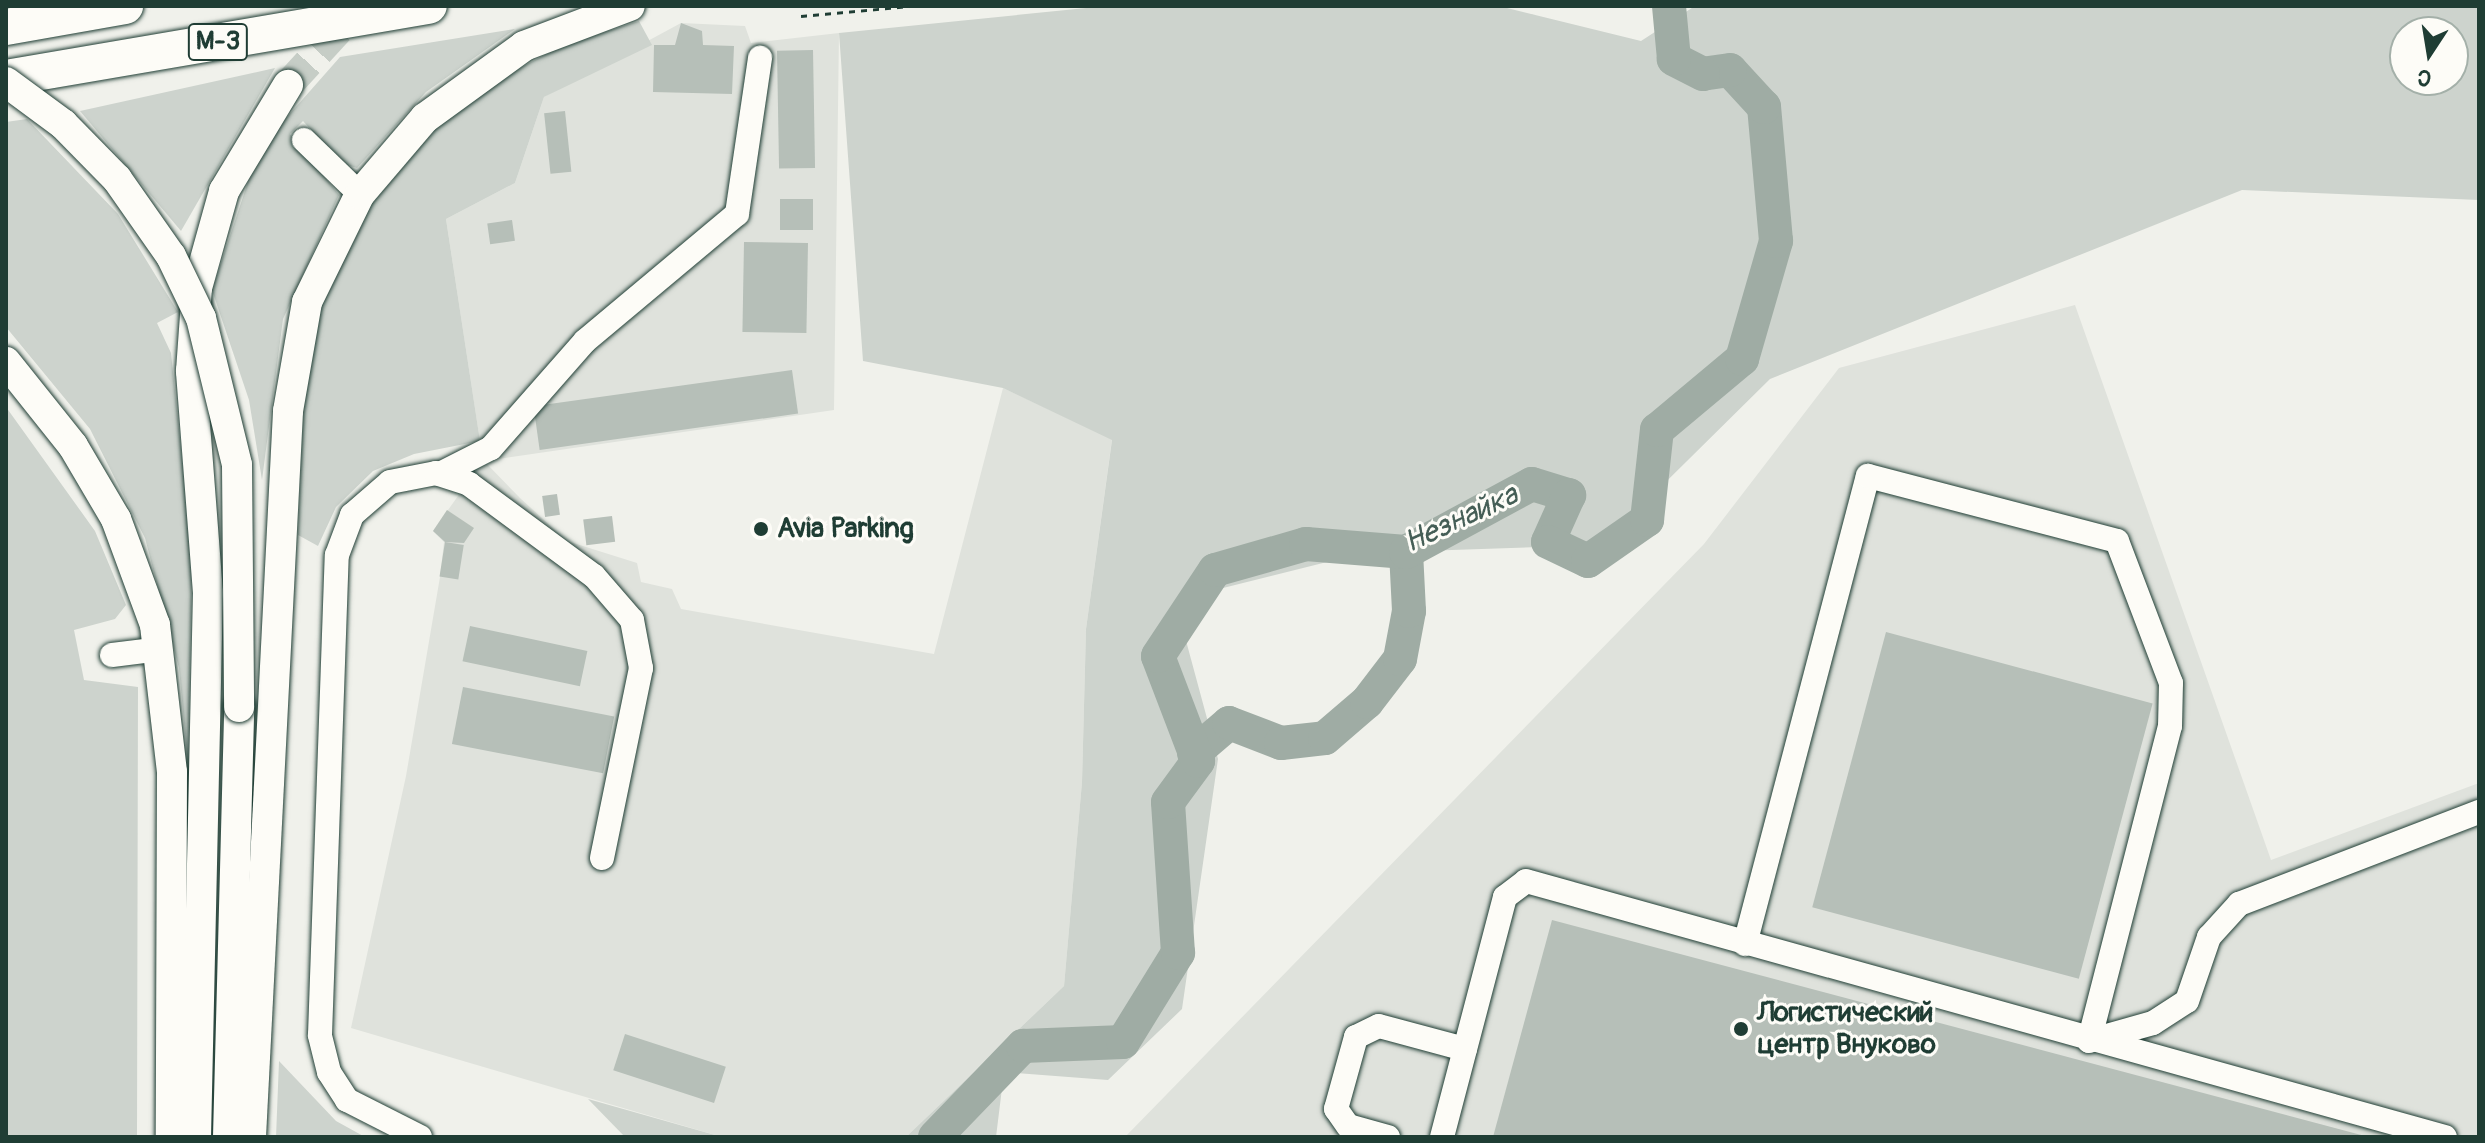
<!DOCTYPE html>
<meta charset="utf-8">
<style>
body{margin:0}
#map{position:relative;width:2485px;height:1143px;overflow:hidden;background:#f0f1eb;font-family:Pangolin,sans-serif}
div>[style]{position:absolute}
.built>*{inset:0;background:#dfe2dc}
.green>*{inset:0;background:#cdd3cd}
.river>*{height:34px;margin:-17px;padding:0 17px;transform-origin:17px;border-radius:17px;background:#9faca4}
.building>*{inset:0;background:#b6bfb8;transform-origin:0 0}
.major-tunnel>*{height:30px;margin-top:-15px;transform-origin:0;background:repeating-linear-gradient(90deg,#c6cdc6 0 30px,transparent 0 45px)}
.path>*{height:3px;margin-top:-1.5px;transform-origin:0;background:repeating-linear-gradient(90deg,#1f3d34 0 6px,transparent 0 12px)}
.roads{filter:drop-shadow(0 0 2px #1f3d34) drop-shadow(0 0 2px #1f3d34)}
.minor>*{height:24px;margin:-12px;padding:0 12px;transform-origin:12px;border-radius:12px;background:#fdfcf7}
.major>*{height:30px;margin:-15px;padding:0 15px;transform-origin:15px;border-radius:15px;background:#fdfcf7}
.highway>*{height:36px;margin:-18px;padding:0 18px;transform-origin:18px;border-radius:18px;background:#fdfcf7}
.bridges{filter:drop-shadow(0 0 2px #1f3d34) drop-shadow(0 0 2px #1f3d34)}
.major-bridge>*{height:30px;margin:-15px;padding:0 15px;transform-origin:15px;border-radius:15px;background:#fdfcf7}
.dots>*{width:22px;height:22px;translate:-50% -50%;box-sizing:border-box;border:4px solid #fdfcf7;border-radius:50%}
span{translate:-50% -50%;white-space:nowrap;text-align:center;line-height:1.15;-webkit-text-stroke:6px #fdfcf7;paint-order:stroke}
.shield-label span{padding:2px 6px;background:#fdfcf7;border:2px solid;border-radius:6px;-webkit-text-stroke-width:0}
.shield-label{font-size:26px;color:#1f3d34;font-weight:700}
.poi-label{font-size:28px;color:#1f3d34;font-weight:700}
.left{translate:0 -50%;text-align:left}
.water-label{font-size:30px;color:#455e56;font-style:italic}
.frame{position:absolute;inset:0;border:8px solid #1f3d34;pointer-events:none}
.north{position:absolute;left:2389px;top:16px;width:80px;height:80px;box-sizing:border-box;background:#fdfcf7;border:2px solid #a4b0a9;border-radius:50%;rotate:192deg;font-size:22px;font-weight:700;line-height:32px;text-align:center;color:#1f3d34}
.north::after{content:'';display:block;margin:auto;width:28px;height:36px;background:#1f3d34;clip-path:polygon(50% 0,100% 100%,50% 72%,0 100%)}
</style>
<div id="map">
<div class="built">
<div style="clip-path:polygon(681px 23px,745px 26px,751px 43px,839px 33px,834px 410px,484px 461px,520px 498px,567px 541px,637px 563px,641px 582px,672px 589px,681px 609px,934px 654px,1003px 388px,1112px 439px,1086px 629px,1082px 782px,1064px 986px,906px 1137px,722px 1137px,351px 1028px,406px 776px,440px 577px,444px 542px,433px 531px,483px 461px,446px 219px,515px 183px,544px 97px)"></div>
<div style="clip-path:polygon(2075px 305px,2271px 860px,2479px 783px,2479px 1137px,1125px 1137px,1704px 544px,1839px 368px)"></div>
</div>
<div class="green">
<div style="clip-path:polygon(evenodd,1106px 6px,1499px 6px,1641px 41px,1695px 6px,2479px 6px,2479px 200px,2242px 190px,1770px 379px,1602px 545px,1363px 553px,1175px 600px,1218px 759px,1182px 1009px,1108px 1080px,1004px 1072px,996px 1137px,906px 1137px,1064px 986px,1082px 782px,1086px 629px,1112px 440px,1003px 388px,863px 361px,839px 33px,1106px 6px,2453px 32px,2453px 80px,2405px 80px,2405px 32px,2453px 32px)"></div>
<div style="clip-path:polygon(639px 21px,652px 45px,544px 97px,515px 183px,446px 219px,480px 441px,414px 454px,373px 471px,336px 507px,318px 546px,298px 535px,304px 395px,320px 303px,366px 207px,414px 146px,495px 81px,562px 46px)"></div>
<div style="clip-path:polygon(515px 29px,426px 92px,357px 168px,341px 163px,303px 121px,290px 134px,339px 195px,283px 319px,262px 480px,249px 400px,212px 290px,252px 170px,280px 125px,340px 57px)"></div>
<div style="clip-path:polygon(275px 68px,181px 231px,80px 111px)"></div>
<div style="clip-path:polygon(27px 119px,118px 214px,178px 312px,157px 323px,171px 353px,192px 554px,188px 765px,179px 668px,145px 538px,90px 429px,6px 327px,6px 122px)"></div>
<div style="clip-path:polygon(6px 407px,95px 531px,126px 605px,115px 619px,74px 630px,84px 680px,138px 687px,137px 1137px,6px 1137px)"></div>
<div style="clip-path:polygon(279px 1061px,336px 1121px,365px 1137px,276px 1137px)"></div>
<div style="clip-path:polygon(588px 1099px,648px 1116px,722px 1137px,625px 1137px)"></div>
</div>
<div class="river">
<div style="left:1194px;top:753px;width:46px;rotate:-40.6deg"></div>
<div style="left:1229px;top:723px;width:56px;rotate:21deg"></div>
<div style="left:1281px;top:743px;width:44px;rotate:-6.5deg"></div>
<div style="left:1325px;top:738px;width:55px;rotate:-40.6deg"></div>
<div style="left:1367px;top:702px;width:54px;rotate:-52.5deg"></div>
<div style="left:1400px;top:659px;width:49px;rotate:-79.4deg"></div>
<div style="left:1409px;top:611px;width:59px;rotate:-92.9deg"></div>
<div style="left:935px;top:1137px;width:127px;rotate:-46deg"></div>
<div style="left:1023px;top:1046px;width:100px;rotate:-2.3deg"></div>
<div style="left:1123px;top:1042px;width:105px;rotate:-58.3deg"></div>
<div style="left:1178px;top:953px;width:151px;rotate:-93.8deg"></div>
<div style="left:1168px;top:802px;width:51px;rotate:-53.8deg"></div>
<div style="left:1198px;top:761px;width:112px;rotate:-110.9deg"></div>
<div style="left:1158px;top:656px;width:103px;rotate:-56.5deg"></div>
<div style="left:1215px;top:570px;width:95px;rotate:-15.9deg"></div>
<div style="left:1306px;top:544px;width:100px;rotate:4.6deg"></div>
<div style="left:1406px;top:552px;width:143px;rotate:-28.4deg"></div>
<div style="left:1532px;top:484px;width:39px;rotate:17deg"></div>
<div style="left:1569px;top:495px;width:51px;rotate:114.1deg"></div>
<div style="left:1548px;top:542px;width:44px;rotate:25.4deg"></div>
<div style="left:1588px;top:561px;width:72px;rotate:-34.8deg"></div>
<div style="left:1647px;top:520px;width:91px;rotate:-83.7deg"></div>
<div style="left:1657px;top:430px;width:111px;rotate:-39.9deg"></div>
<div style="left:1742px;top:359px;width:123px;rotate:-73.9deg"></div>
<div style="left:1776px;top:241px;width:135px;rotate:-95.1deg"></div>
<div style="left:1764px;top:107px;width:50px;rotate:-132.6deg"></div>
<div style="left:1730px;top:70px;width:27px;rotate:172deg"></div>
<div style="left:1703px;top:74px;width:33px;rotate:-153deg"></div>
<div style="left:1674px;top:59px;width:53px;rotate:-95.4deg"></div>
</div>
<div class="building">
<div style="clip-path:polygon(681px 23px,702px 31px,703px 45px,734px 46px,732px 94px,653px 92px,654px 45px,675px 45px)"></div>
<div style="left:813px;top:50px;width:118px;height:36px;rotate:89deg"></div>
<div style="left:565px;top:111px;width:61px;height:21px;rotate:84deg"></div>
<div style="left:780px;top:199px;width:33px;height:31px"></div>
<div style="left:512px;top:220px;width:21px;height:25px;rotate:82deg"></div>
<div style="left:744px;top:242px;width:64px;height:90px;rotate:1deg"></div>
<div style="left:792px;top:370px;width:44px;height:261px;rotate:82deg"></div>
<div style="left:557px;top:494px;width:21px;height:15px;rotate:82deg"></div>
<div style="clip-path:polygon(447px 510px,474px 528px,464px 543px,445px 542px,433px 531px)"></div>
<div style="left:612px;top:516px;width:26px;height:29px;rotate:83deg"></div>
<div style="left:445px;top:542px;width:19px;height:35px;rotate:9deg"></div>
<div style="left:470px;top:626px;width:120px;height:36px;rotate:12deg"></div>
<div style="left:1886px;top:632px;width:276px;height:285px;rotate:15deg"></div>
<div style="left:463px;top:687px;width:154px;height:58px;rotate:11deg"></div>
<div style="clip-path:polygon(1552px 920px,2365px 1136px,2364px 1137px,1493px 1137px)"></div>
<div style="left:625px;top:1034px;width:106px;height:38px;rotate:18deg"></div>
</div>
<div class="major-tunnel">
<div style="left:288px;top:85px;width:98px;rotate:-47.5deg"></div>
</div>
<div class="path">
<div style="left:801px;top:16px;width:109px;rotate:-5.2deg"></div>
</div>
<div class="roads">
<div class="minor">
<div style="left:304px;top:140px;width:78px;rotate:44deg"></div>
<div style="left:440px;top:474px;width:57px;rotate:-27deg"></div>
<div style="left:491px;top:448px;width:142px;rotate:-48.7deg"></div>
<div style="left:585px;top:341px;width:198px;rotate:-39.9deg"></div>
<div style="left:737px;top:214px;width:158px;rotate:-81.6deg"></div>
<div style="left:112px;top:655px;width:48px;rotate:-7.1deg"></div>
<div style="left:1745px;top:944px;width:484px;rotate:-75.3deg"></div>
<div style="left:1868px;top:476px;width:257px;rotate:14.6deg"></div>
<div style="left:2117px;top:541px;width:152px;rotate:69.2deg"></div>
<div style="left:2171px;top:683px;width:43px;rotate:91.3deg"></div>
<div style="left:2170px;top:726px;width:325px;rotate:104.4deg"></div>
<div style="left:2089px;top:1041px;width:66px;rotate:-15.7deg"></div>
<div style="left:2153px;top:1023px;width:40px;rotate:-32.9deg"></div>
<div style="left:2187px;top:1001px;width:68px;rotate:-71deg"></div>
<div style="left:2209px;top:937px;width:45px;rotate:-47.7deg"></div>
<div style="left:2239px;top:904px;width:257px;rotate:-21deg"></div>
<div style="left:420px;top:1137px;width:82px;rotate:-153.1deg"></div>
<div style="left:347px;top:1100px;width:33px;rotate:-123deg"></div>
<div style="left:329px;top:1072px;width:38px;rotate:-104deg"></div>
<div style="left:320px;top:1035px;width:480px;rotate:-88deg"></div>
<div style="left:337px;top:555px;width:43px;rotate:-69.4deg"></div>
<div style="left:352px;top:515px;width:50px;rotate:-41deg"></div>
<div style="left:390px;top:482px;width:47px;rotate:-11.1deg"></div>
<div style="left:436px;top:473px;width:35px;rotate:18deg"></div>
<div style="left:469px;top:484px;width:155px;rotate:36.4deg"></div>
<div style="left:594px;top:576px;width:58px;rotate:49.2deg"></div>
<div style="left:632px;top:620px;width:49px;rotate:79.4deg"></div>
<div style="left:641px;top:668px;width:194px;rotate:101.6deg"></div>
<div style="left:1388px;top:1137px;width:41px;rotate:-164.6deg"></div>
<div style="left:1348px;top:1126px;width:21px;rotate:-125deg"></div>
<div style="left:1336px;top:1109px;width:75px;rotate:-74.5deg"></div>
<div style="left:1356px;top:1037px;width:25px;rotate:-26deg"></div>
<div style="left:1379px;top:1026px;width:89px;rotate:15deg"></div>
<div style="left:1442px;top:1137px;width:248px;rotate:-75.3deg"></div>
<div style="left:1505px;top:897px;width:26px;rotate:-37deg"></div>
<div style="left:1526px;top:881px;width:954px;rotate:15.57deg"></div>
</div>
<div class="major">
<div style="left:6px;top:362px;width:107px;rotate:51.4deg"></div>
<div style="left:73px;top:446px;width:85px;rotate:59.5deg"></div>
<div style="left:116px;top:519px;width:113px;rotate:69.8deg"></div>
<div style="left:155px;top:625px;width:148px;rotate:83.4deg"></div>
<div style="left:172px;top:772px;width:365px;rotate:90.2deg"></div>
<div style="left:196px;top:1137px;width:544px;rotate:-88.74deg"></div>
<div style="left:208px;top:593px;width:223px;rotate:-94.4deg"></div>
<div style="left:191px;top:371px;width:83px;rotate:-85.9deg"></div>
<div style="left:197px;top:288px;width:101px;rotate:-74.4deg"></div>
<div style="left:224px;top:191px;width:124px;rotate:-58.9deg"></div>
<div style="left:228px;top:1137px;width:430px;rotate:-88.5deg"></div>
<div style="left:251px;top:1137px;width:727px;rotate:-87.08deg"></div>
<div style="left:288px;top:411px;width:111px;rotate:-80.1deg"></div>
<div style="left:307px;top:302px;width:120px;rotate:-63.9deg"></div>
<div style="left:360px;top:194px;width:100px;rotate:-49.5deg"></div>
<div style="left:425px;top:118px;width:122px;rotate:-36deg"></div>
<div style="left:524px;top:46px;width:113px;rotate:-20.7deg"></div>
</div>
<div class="highway">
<div style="left:6px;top:27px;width:121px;rotate:-10deg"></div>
<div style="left:6px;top:78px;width:429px;rotate:-9.7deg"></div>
</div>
</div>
<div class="bridges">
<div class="major-bridge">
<div style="left:6px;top:82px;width:71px;rotate:36.4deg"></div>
<div style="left:63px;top:124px;width:77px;rotate:45.5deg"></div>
<div style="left:117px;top:179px;width:94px;rotate:55deg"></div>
<div style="left:171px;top:256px;width:69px;rotate:64.2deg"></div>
<div style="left:201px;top:318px;width:151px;rotate:76.2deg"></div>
<div style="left:237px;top:465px;width:242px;rotate:89.5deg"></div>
</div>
</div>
<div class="dots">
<div style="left:761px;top:529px;background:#1f3d34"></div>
<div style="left:1741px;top:1029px;background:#1f3d34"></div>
</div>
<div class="shield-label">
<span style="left:218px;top:42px">М-3</span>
</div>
<div class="poi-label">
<span class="left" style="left:777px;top:529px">Avia Parking</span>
<span class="left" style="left:1757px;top:1029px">Логистический<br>центр Внуково</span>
</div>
<div class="water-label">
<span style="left:1461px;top:519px;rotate:-25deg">Незнайка</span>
</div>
<div class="frame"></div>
<div class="north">С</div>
</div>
